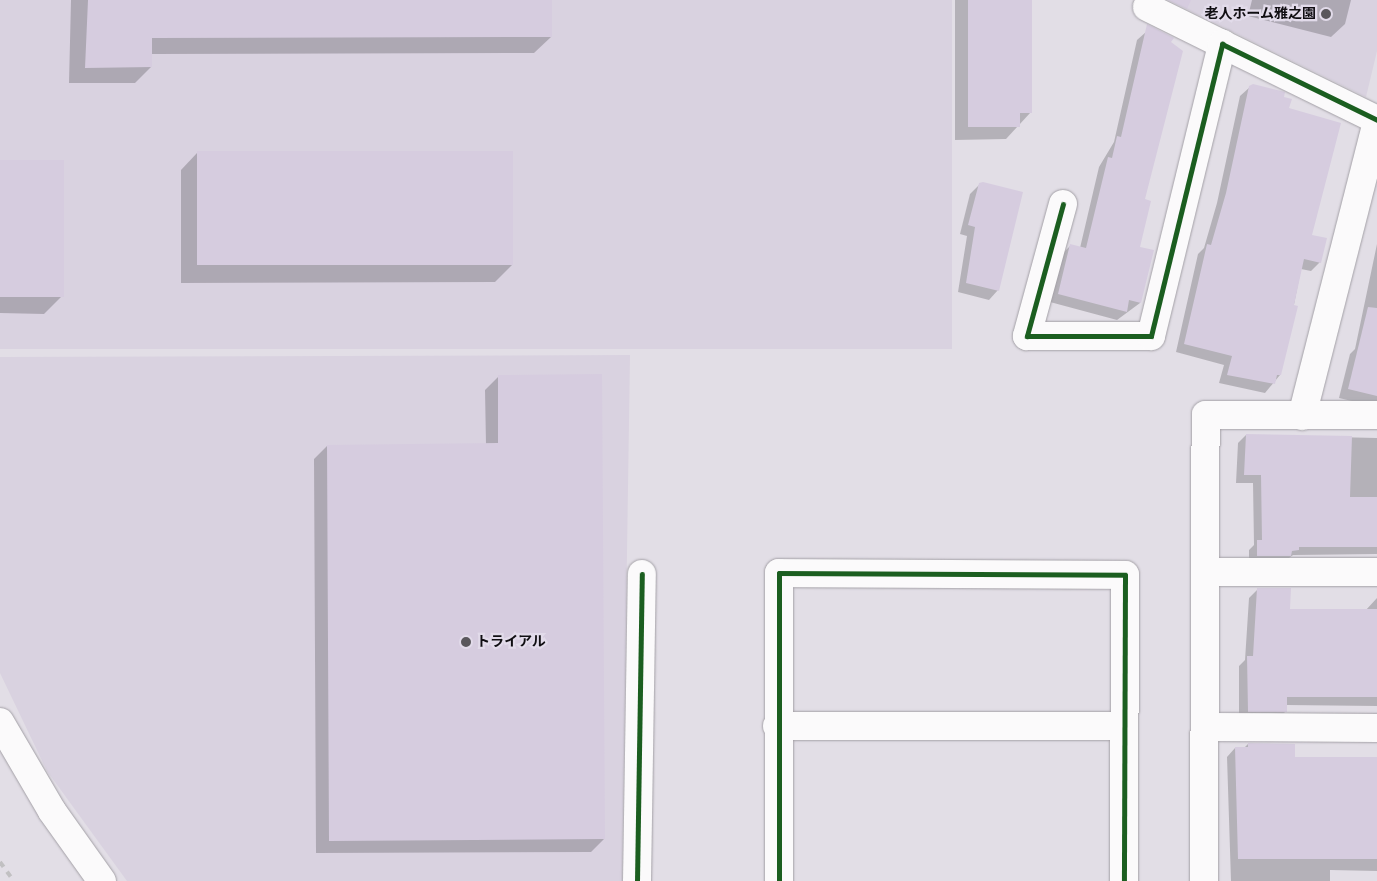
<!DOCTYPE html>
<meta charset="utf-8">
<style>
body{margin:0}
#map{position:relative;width:1377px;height:881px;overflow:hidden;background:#e2dee6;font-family:"Source Sans 3","Noto Sans JP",sans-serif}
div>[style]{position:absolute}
.built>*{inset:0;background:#d9d2e0;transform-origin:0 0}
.shadow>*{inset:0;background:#0003}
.building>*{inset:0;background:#d6ccdf;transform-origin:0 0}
.roads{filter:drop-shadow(0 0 1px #a3a0a6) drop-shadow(0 0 1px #a3a0a6)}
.street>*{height:28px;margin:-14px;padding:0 14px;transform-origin:14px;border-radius:14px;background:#fbfafb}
.secondary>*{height:28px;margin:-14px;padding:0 14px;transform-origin:14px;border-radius:14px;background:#fbfafb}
.rail>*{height:4px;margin-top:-2px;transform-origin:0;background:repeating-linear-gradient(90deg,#c1c0c2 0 6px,transparent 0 12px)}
.cycleway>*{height:5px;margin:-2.5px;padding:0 2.5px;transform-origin:2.5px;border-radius:2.5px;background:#1b5e20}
.dots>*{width:14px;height:14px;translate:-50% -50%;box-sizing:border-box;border:2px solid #e2dbea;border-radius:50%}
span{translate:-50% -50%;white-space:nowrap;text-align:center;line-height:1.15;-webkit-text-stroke:4.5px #e2dbea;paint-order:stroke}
.poi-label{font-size:14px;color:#100e12;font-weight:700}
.right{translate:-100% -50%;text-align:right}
.left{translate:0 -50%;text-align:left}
</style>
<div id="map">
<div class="built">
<div style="left:0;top:0;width:952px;height:349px"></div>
<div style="clip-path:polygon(1168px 0,1377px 0,1377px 51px,1366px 97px)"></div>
<div style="clip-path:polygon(630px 355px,622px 881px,127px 881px,47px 771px,0 673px,0 357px)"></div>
</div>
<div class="shadow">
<div style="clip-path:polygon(71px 0,550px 0,551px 37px,534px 53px,151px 54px,151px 67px,135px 83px,69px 83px)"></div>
<div style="clip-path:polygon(955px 0,1031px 0,1031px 112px,1006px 139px,955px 140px)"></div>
<div style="clip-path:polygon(1252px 0,1351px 0,1345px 24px,1331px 37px,1248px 16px)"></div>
<div style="clip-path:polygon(1146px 32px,1170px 43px,1144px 200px,1139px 248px,1152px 251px,1140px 303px,1117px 320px,1050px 302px,1062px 254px,1071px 245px,1080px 248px,1099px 167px,1114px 142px,1137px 40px)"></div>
<div style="clip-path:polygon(1250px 87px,1282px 98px,1288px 109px,1311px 236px,1320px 262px,1311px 271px,1301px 269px,1280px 375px,1265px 393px,1219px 383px,1224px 365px,1176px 352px,1198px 254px,1204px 248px,1217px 203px,1240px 96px)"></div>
<div style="clip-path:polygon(197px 153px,512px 265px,495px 282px,181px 283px,181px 170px)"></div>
<div style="clip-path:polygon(0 161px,61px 297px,44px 314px,0 313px)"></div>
<div style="clip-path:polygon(980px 184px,998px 290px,989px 300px,958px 292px,967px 236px,960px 234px,970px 194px)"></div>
<div style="clip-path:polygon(1377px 244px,1377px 402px,1373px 406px,1339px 398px,1350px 354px,1355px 349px)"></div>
<div style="clip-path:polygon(499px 376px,604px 839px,591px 852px,316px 853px,314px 459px,327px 446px,486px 445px,485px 390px)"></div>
<div style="clip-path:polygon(1246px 435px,1377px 438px,1377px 554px,1293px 555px,1289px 558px,1249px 564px,1249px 550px,1254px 545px,1253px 483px,1236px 483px,1238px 443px)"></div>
<div style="clip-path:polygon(1258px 589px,1289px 611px,1365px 611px,1377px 598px,1377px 706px,1286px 705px,1286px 711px,1277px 720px,1239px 720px,1239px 666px,1245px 660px,1249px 598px)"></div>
<div style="clip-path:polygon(1248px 744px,1294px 758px,1377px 757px,1377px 871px,1330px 870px,1330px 881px,1231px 881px,1227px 757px,1235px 748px,1244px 748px)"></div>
</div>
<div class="building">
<div style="clip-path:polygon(88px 0,552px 0,552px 37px,152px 38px,152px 67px,85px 68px)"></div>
<div style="clip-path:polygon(968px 0,1032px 0,1032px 113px,1020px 113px,1020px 127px,968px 127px)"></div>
<div style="clip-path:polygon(1168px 0,1191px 0,1187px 9px)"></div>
<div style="clip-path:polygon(1147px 24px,1174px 38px,1171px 42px,1183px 51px,1145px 199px,1151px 201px,1140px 247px,1154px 250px,1141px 303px,1129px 300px,1127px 312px,1058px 294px,1070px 244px,1086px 248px,1108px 157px,1112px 158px,1117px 136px,1121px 137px)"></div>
<div style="clip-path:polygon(1253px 84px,1285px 92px,1284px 97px,1292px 99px,1289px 108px,1341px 123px,1312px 235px,1327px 238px,1321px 263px,1304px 259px,1294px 305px,1298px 306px,1281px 375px,1277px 375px,1275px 384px,1227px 375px,1232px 356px,1184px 344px,1207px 244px,1211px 245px,1226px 193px,1249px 86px)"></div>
<div style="left:513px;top:151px;width:114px;height:316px;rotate:90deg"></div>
<div style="left:0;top:160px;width:64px;height:137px"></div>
<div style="clip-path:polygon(983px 182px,1023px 192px,999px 291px,966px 283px,975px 227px,968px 225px,979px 183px)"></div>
<div style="clip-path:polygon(1368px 307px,1377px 308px,1377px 396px,1348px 389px)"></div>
<div style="clip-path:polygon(602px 374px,605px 839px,329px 841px,327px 445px,498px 443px,498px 375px)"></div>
<div style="clip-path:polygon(1246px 434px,1352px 436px,1350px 497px,1377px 497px,1377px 547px,1299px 547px,1299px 550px,1292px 551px,1291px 556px,1257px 556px,1257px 540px,1262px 540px,1261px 475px,1244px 475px)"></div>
<div style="clip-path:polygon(1257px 588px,1291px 588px,1290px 609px,1377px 609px,1377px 697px,1287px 697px,1287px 712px,1248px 712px,1247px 656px,1253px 656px)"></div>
<div style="clip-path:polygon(1248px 743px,1295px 744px,1295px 757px,1377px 757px,1377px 859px,1238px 859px,1235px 747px,1248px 747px)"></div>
</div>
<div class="roads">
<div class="street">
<div style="left:1147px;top:7px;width:84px;rotate:26.3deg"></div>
<div style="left:1063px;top:204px;width:137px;rotate:105.3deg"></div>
<div style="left:1027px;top:336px;width:124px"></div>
<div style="left:1151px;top:336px;width:301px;rotate:-76.3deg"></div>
<div style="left:1222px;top:44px;width:173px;rotate:26.1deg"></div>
<div style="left:1302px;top:416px;width:303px;rotate:-75.7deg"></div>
<div style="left:1205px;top:572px;width:172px"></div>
<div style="left:777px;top:726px;width:346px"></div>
<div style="left:1205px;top:727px;width:172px;rotate:0.3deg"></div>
<div style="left:637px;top:881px;width:307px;rotate:-89.1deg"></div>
<div style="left:779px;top:881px;width:308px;rotate:-90deg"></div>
<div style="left:779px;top:573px;width:346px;rotate:0.3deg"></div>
<div style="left:1125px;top:575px;width:306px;rotate:90.2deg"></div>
<div style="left:1204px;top:881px;width:466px;rotate:-89.8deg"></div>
<div style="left:1206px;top:415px;width:171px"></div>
</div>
<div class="secondary">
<div style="left:0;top:722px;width:103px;rotate:59.7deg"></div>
<div style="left:52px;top:811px;width:86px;rotate:54.5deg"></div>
</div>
</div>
<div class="rail">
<div style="left:0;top:862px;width:24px;rotate:54deg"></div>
</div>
<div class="cycleway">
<div style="left:1063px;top:204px;width:137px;rotate:105.3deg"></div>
<div style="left:1027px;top:336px;width:124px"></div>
<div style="left:1151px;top:336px;width:301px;rotate:-76.3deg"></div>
<div style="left:1222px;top:44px;width:173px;rotate:26.1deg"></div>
<div style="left:637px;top:881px;width:307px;rotate:-89.1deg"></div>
<div style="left:779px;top:881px;width:308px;rotate:-90deg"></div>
<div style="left:779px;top:573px;width:346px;rotate:0.3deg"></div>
<div style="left:1125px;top:575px;width:306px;rotate:90.2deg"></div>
</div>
<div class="dots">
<div style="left:1326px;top:14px;background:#5a575c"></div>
<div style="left:466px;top:642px;background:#5a575c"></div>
</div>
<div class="poi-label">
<span class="right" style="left:1316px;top:14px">老人ホーム雅之園</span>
<span class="left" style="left:476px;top:642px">トライアル</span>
</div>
</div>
